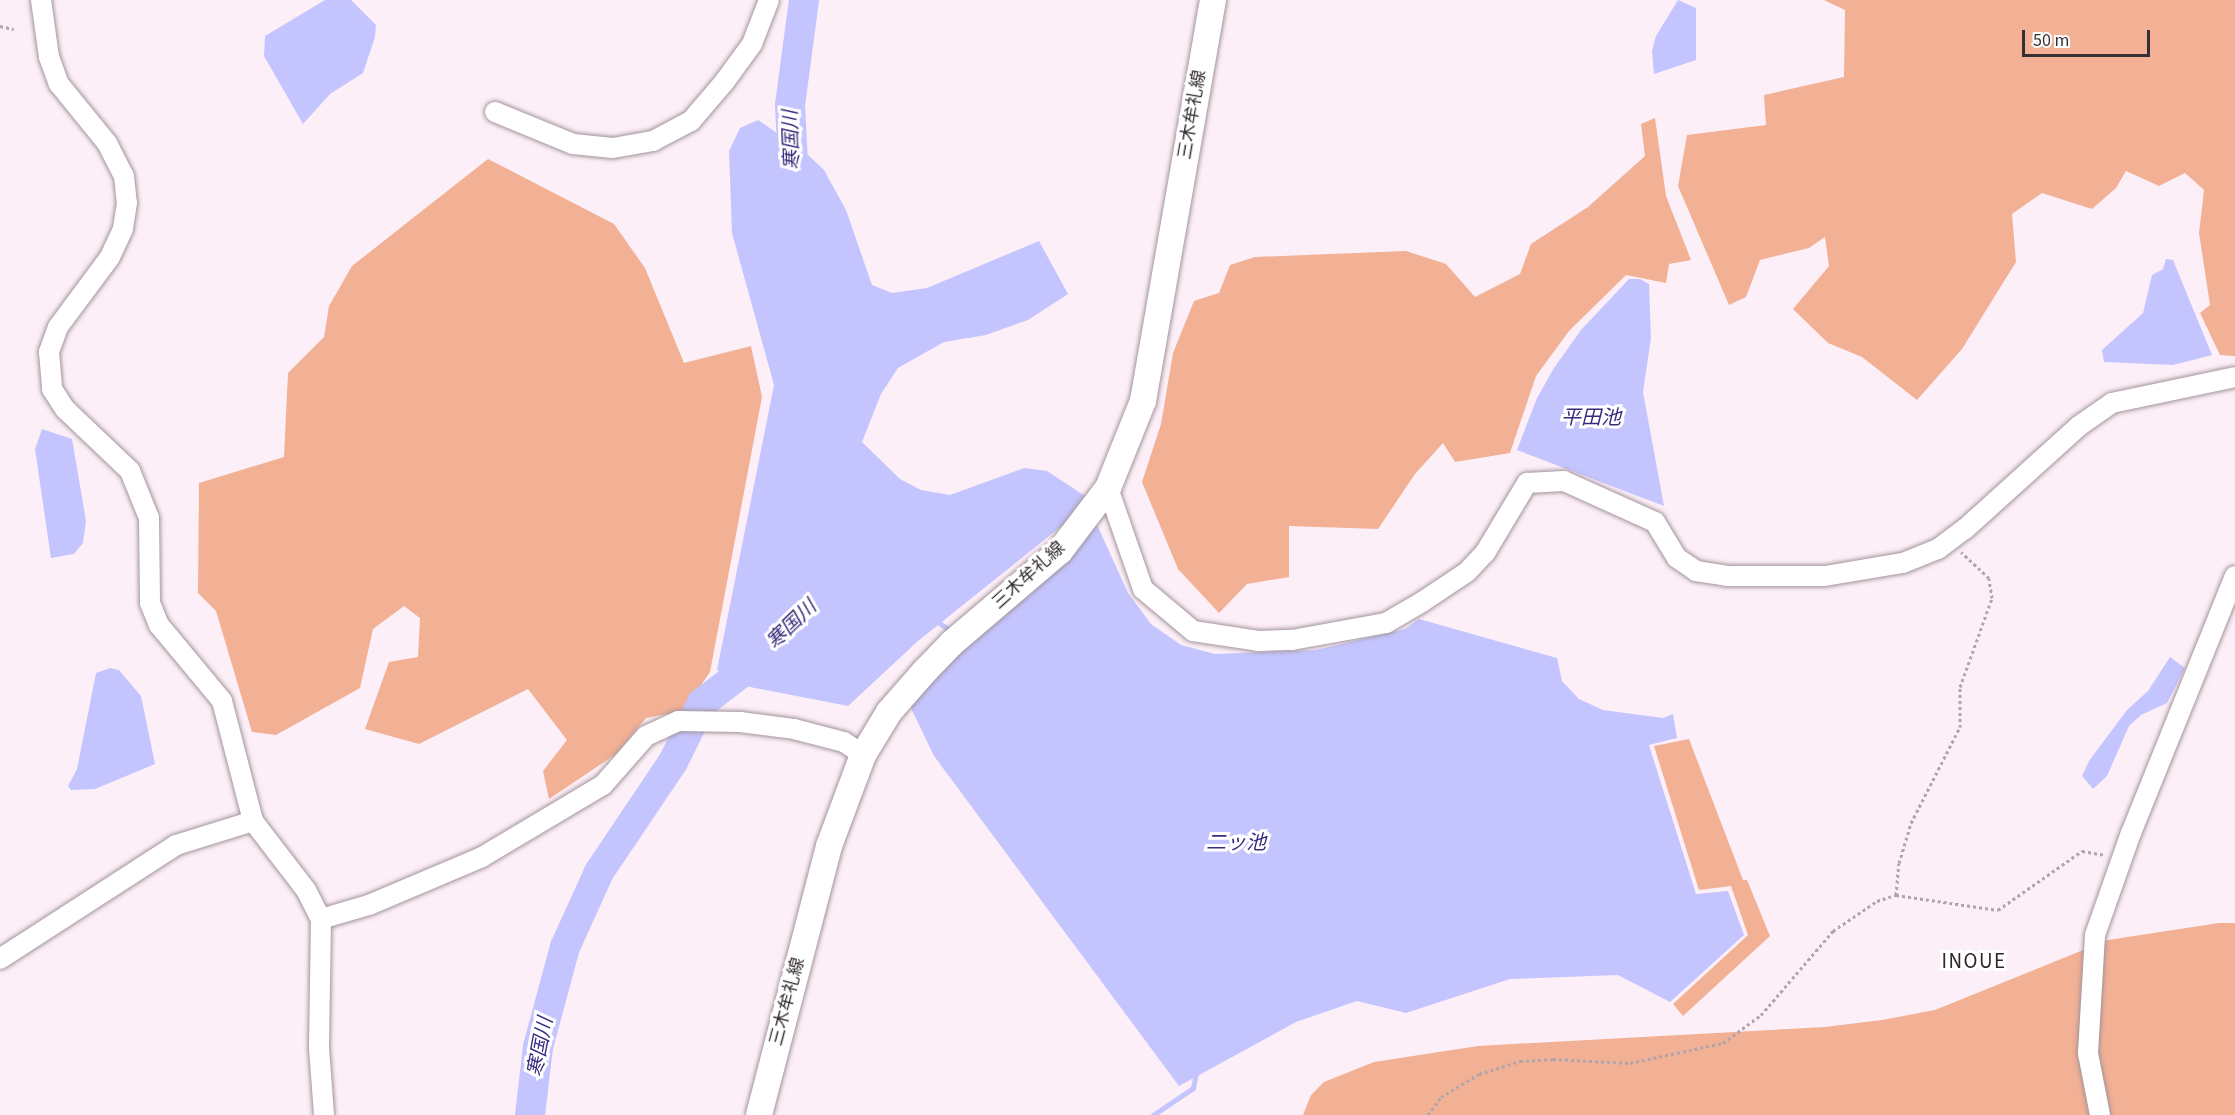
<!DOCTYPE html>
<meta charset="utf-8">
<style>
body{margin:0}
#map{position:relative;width:2235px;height:1115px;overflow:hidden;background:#fdeff7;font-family:"Source Sans 3","Noto Sans JP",sans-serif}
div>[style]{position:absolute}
.green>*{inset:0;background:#f2b094}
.water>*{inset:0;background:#c4c5ff}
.stream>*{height:5px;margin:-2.5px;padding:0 2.5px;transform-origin:2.5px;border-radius:2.5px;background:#c4c5ff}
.river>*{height:30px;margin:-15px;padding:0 15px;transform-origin:15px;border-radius:15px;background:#c4c5ff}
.path>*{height:3px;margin-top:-1.5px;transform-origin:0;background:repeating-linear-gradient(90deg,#afa5ab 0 3px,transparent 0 6px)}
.roads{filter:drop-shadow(0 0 2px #a3949c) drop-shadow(0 0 2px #a3949c)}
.minor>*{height:20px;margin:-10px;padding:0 10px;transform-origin:10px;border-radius:10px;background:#fff}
.major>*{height:26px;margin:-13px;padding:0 13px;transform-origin:13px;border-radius:13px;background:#fff}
span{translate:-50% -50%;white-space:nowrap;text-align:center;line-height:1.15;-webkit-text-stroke:6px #fff;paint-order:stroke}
.street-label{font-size:18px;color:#363034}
.water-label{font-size:20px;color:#362b7c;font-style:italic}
.quarter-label{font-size:21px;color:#32252c;letter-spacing:1.5px}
.scale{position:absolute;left:2022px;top:30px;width:128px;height:27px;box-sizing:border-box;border:3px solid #363034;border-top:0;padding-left:8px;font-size:18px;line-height:21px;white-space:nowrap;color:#363034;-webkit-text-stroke:4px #fff;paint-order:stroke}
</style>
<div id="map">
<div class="green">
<div style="clip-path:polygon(1824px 0,2235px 0,2235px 356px,2220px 355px,2200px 313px,2210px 305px,2199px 233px,2204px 190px,2185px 173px,2159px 186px,2126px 171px,2116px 188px,2092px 209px,2042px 193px,2012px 214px,2016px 262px,1962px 349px,1917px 400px,1862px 357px,1828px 343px,1793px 309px,1829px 266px,1825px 237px,1809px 248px,1760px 260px,1746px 297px,1729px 305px,1678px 186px,1687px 135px,1766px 125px,1764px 95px,1844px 77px,1845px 10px)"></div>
<div style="clip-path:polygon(1655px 118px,1666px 196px,1691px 260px,1669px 264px,1666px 283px,1626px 275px,1569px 331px,1536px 376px,1510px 453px,1455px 462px,1443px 443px,1415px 474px,1378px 529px,1289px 526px,1289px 577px,1247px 584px,1219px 613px,1178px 569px,1142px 482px,1161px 424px,1173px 353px,1194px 301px,1219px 293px,1230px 265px,1255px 257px,1406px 251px,1446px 264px,1475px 297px,1520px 274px,1531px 244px,1588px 207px,1645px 156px,1641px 124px)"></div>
<div style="clip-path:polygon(488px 159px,614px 224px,645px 268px,684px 363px,751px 346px,762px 397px,710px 672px,683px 711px,646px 718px,616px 754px,549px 799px,543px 771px,567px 740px,528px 689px,419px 744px,365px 729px,389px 662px,418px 657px,420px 618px,404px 606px,373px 629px,360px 688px,276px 735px,252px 732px,216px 611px,198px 593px,199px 483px,284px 457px,288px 373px,324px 337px,329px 306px,352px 266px)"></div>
<div style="clip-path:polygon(1689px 739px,1743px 880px,1747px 880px,1770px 936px,1683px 1016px,1673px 1004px,1748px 935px,1731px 886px,1699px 890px,1654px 746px)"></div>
<div style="clip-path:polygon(2219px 923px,2235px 923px,2235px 1115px,1303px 1115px,1311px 1095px,1324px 1082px,1374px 1062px,1478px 1046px,1825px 1027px,1882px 1020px,1935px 1010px,2108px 940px)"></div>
</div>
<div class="water">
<div style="clip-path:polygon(325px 0,351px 0,376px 25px,375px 37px,363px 73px,330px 94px,303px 124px,264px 56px,265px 36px)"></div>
<div style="clip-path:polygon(1678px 0,1696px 8px,1696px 60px,1654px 74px,1652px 51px,1656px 36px)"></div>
<div style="clip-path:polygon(758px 120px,806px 153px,824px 170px,846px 210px,872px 285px,892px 293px,927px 288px,1039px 241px,1068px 294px,1028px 320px,986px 335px,944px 342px,898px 368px,881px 394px,862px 442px,900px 479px,921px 490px,950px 495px,1024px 468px,1047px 471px,1085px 496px,1063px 525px,918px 641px,848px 706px,750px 687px,717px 670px,774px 385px,732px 233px,729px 151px,740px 128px)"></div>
<div style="clip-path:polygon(2166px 259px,2173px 260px,2212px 355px,2173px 365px,2104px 362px,2102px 350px,2143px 313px,2152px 275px,2163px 269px)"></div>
<div style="clip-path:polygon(1629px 279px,1640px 279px,1649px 284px,1651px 338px,1643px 392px,1664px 506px,1517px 450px,1537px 398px,1554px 368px,1581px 330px)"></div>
<div style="clip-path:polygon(42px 429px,72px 439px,86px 521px,83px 543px,74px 554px,51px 558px,35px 449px)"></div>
<div style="clip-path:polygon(1093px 516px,1128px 593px,1151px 624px,1181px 645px,1215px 654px,1316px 650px,1405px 629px,1419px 619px,1557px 658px,1562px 681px,1579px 699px,1603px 710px,1663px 718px,1673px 714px,1677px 738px,1649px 745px,1696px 894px,1728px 891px,1744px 935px,1670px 1002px,1618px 975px,1510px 979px,1406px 1013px,1357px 1001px,1296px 1022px,1179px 1086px,934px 756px,907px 700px)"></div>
<div style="clip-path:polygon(2170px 657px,2185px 668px,2167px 703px,2141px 715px,2129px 726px,2107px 776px,2093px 789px,2082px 776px,2089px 761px,2127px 710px,2148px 691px)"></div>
<div style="clip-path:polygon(110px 668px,119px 670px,141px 696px,155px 764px,95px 789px,71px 790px,68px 786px,77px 769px,96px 673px)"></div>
</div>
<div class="stream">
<div style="left:936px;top:621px;width:20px;rotate:33deg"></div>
<div style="left:1153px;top:1115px;width:48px;rotate:-34deg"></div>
<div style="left:1193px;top:1088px;width:16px;rotate:-79deg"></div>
</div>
<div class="river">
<div style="left:794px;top:182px;width:77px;rotate:-93deg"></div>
<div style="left:790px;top:105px;width:106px;rotate:-82.4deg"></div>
<div style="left:530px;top:1115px;width:68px;rotate:-83.3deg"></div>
<div style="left:538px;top:1047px;width:104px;rotate:-74.9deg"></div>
<div style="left:565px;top:947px;width:82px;rotate:-65.6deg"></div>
<div style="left:599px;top:872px;width:133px;rotate:-56.1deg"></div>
<div style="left:673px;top:762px;width:66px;rotate:-63.8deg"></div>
<div style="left:702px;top:703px;width:81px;rotate:-37.4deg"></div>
</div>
<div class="path">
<div style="left:0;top:26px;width:14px;rotate:12deg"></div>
<div style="left:1896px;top:895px;width:32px;rotate:-85deg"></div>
<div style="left:1899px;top:863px;width:42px;rotate:-73.3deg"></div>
<div style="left:1911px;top:823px;width:108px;rotate:-63deg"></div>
<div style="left:1960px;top:727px;width:40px;rotate:-90deg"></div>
<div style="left:1960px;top:687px;width:95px;rotate:-70.2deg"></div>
<div style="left:1992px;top:598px;width:20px;rotate:-99deg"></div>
<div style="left:1989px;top:578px;width:38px;rotate:-137deg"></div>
<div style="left:1428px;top:1115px;width:22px;rotate:-54deg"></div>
<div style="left:1441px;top:1097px;width:44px;rotate:-31.2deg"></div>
<div style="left:1479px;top:1074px;width:43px;rotate:-17.6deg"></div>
<div style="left:1520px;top:1061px;width:33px;rotate:-3deg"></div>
<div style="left:1553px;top:1059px;width:77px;rotate:3deg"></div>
<div style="left:1630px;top:1063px;width:95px;rotate:-12.1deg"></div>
<div style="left:1723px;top:1043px;width:47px;rotate:-36.4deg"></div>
<div style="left:1761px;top:1015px;width:111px;rotate:-49.4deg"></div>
<div style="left:1833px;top:931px;width:53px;rotate:-34.3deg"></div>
<div style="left:1877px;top:901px;width:20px;rotate:-18deg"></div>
<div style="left:1896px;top:895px;width:103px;rotate:8.4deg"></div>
<div style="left:1998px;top:910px;width:103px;rotate:-35.1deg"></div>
<div style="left:2082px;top:851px;width:22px;rotate:10deg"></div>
</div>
<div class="roads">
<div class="minor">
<div style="left:41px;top:0;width:58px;rotate:82deg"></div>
<div style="left:49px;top:57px;width:29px;rotate:70deg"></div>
<div style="left:59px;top:84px;width:76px;rotate:50.9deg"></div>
<div style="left:107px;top:143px;width:37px;rotate:63deg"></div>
<div style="left:124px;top:176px;width:27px;rotate:84deg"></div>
<div style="left:127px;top:203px;width:26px;rotate:99deg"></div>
<div style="left:123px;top:229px;width:31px;rotate:115deg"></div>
<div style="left:110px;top:257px;width:87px;rotate:126.6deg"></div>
<div style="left:58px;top:327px;width:27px;rotate:110deg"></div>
<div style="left:49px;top:352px;width:37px;rotate:85deg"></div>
<div style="left:52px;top:389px;width:24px;rotate:57deg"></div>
<div style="left:65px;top:409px;width:90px;rotate:43.6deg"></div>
<div style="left:130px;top:471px;width:51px;rotate:68deg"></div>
<div style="left:149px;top:518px;width:85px;rotate:89.3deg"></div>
<div style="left:150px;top:603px;width:24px;rotate:68deg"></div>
<div style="left:159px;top:625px;width:99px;rotate:50.3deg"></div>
<div style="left:222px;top:701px;width:124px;rotate:75.5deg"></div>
<div style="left:253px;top:821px;width:87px;rotate:52.5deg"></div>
<div style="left:306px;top:890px;width:33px;rotate:63deg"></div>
<div style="left:321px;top:919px;width:129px;rotate:90.9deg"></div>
<div style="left:319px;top:1048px;width:67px;rotate:85.7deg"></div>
<div style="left:495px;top:112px;width:84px;rotate:22.3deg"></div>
<div style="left:573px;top:144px;width:40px;rotate:5.7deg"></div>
<div style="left:613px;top:148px;width:41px;rotate:-9.9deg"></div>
<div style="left:653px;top:141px;width:43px;rotate:-27.8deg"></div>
<div style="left:691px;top:121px;width:52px;rotate:-49.6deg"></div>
<div style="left:725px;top:81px;width:46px;rotate:-53.9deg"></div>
<div style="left:752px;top:44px;width:47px;rotate:-68.9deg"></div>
<div style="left:1108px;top:488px;width:107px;rotate:70.9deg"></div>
<div style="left:1143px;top:589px;width:65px;rotate:40deg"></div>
<div style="left:1193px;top:631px;width:66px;rotate:8.7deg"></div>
<div style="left:1258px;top:641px;width:34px;rotate:-2deg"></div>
<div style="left:1292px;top:640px;width:96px;rotate:-10.3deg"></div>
<div style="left:1386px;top:623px;width:42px;rotate:-30.3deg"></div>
<div style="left:1422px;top:602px;width:54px;rotate:-33.7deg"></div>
<div style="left:1467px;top:572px;width:26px;rotate:-47deg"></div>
<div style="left:1485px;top:553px;width:82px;rotate:-59deg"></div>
<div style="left:1527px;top:483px;width:37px;rotate:-3deg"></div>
<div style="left:1564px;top:481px;width:100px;rotate:24.3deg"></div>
<div style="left:1655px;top:522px;width:42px;rotate:58.6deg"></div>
<div style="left:1677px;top:558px;width:23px;rotate:34deg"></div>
<div style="left:1696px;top:571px;width:30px;rotate:9deg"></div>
<div style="left:1726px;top:576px;width:99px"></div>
<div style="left:1825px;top:576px;width:79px;rotate:-9.5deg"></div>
<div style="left:1903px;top:563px;width:38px;rotate:-22deg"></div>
<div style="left:1938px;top:549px;width:34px;rotate:-37deg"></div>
<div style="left:1965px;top:529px;width:154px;rotate:-42.1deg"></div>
<div style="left:2079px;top:426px;width:40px;rotate:-34.9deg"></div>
<div style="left:2112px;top:403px;width:126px;rotate:-11.9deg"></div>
<div style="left:321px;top:919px;width:50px;rotate:-16.3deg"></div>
<div style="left:369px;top:905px;width:123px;rotate:-23deg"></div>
<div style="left:482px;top:857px;width:141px;rotate:-30.8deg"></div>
<div style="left:603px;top:785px;width:65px;rotate:-48.7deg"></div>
<div style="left:646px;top:736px;width:35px;rotate:-25deg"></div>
<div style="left:678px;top:721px;width:62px;rotate:0.9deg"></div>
<div style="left:740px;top:722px;width:54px;rotate:7.4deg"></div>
<div style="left:794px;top:729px;width:52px;rotate:14.6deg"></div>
<div style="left:844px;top:742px;width:23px;rotate:34deg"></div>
<div style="left:0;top:959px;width:210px;rotate:-32.9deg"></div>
<div style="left:176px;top:845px;width:81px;rotate:-17.3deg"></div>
<div style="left:2100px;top:1115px;width:63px;rotate:-101deg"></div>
<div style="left:2088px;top:1053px;width:118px;rotate:-86.6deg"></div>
<div style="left:2095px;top:935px;width:108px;rotate:-70.6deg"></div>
<div style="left:2131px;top:833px;width:277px;rotate:-68deg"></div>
</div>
<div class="major">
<div style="left:759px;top:1115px;width:278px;rotate:-75.4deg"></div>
<div style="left:829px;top:846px;width:97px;rotate:-69.5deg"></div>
<div style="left:863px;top:755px;width:50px;rotate:-58.8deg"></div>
<div style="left:889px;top:712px;width:55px;rotate:-48.7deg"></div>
<div style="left:925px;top:671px;width:39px;rotate:-46deg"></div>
<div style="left:952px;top:643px;width:142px;rotate:-40.4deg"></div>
<div style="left:1060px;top:551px;width:79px;rotate:-52.7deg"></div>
<div style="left:1108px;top:488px;width:94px;rotate:-68.1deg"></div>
<div style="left:1143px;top:401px;width:407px;rotate:-80.1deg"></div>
</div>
</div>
<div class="street-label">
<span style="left:1193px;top:115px;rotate:-80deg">三木牟礼線</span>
<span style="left:1029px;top:576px;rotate:-42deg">三木牟礼線</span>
<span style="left:788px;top:1002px;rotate:-75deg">三木牟礼線</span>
</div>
<div class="water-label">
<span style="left:792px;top:140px;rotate:-92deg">寒国川</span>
<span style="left:1591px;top:418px">平田池</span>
<span style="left:792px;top:625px;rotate:-44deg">寒国川</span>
<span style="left:1236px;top:843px">二ッ池</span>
<span style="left:541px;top:1047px;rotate:-79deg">寒国川</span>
</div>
<div class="quarter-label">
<span style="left:1974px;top:961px">INOUE</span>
</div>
<div class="scale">50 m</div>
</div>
